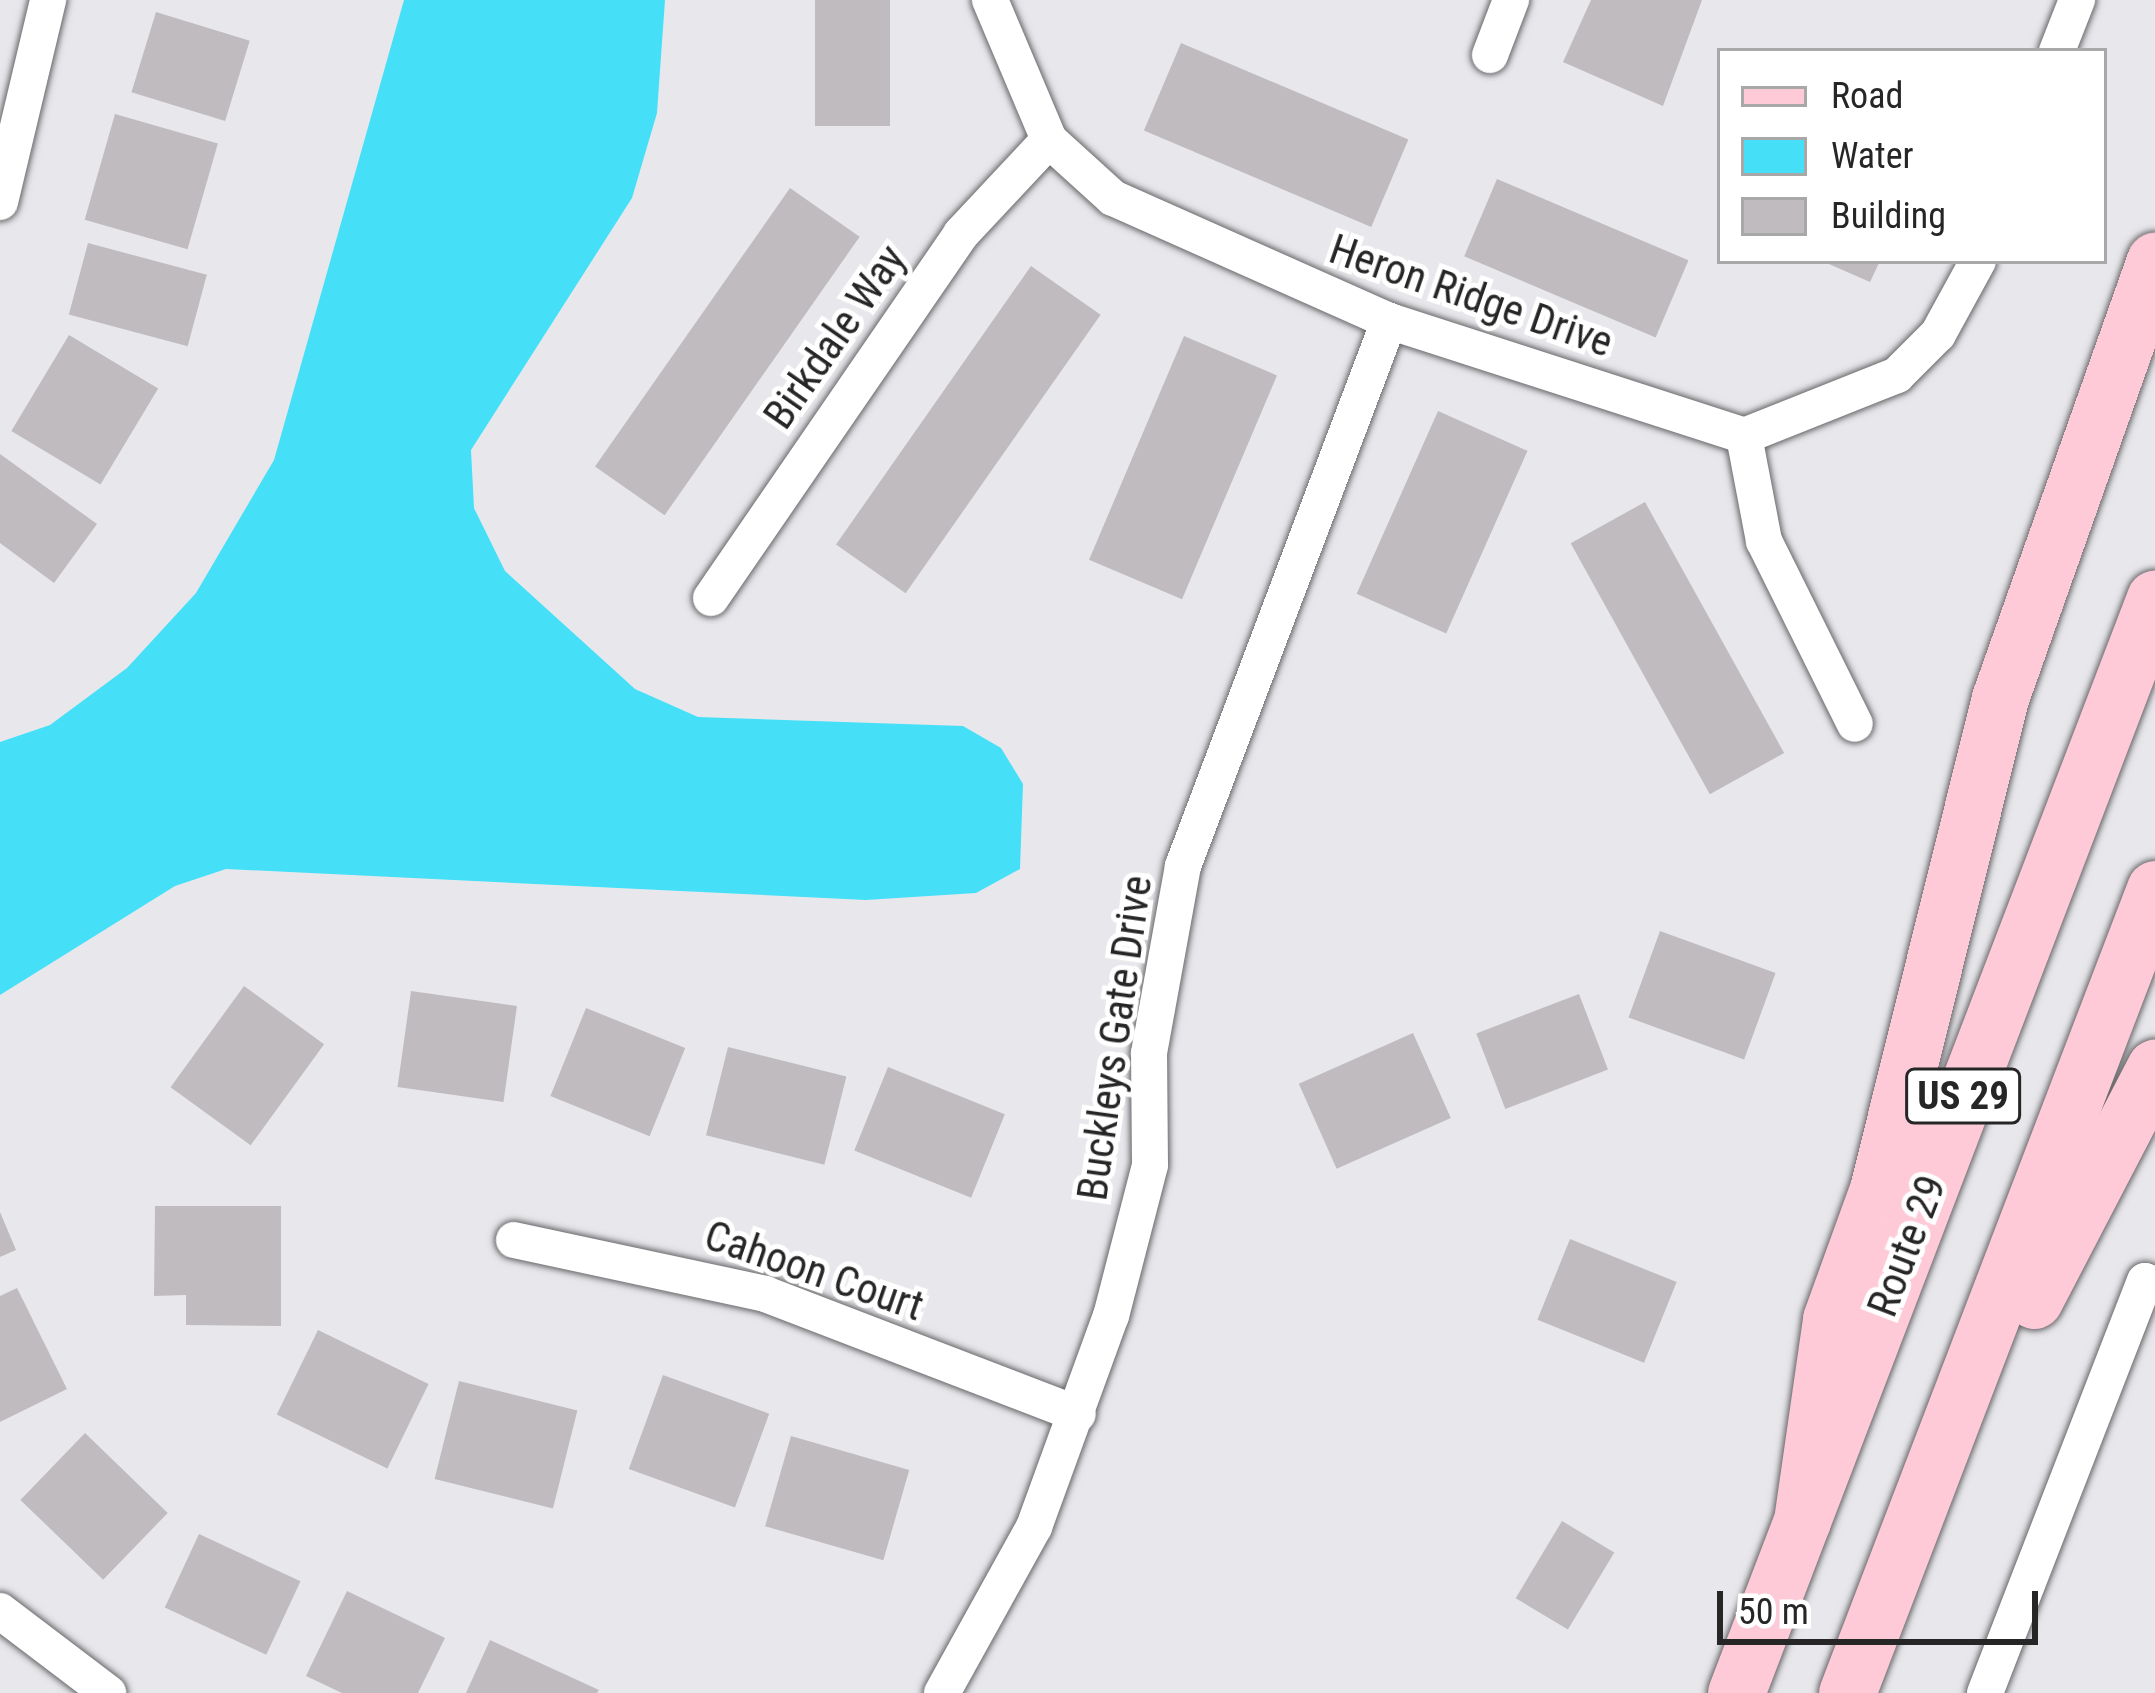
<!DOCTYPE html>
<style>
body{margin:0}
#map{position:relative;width:2155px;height:1693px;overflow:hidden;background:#e8e8ec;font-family:"Roboto Condensed",sans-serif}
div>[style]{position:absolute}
.water>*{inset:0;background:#45e0f8}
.building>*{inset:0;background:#bfbbbe;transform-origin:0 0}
.roads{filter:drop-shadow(0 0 3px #68686b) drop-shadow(0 0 3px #68686b)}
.minor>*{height:36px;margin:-18px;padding:0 18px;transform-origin:18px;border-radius:18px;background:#fff}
.primary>*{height:57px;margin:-28.5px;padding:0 28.5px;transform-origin:28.5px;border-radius:28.5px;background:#fecad8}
span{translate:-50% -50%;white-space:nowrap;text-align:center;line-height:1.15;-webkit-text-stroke:10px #fff;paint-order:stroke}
.shield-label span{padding:3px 9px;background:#fff;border:3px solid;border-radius:9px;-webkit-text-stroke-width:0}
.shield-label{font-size:39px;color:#262627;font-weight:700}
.street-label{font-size:42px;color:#262627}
.legend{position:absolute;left:1717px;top:48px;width:390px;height:216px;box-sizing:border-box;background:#fff;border:3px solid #a8a8a9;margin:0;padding:15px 21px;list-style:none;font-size:36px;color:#262627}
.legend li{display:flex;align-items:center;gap:24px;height:60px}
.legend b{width:60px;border:3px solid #a8a8a9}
.scale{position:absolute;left:1717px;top:1591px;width:321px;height:54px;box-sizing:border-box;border:6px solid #262627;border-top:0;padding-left:15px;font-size:36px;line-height:42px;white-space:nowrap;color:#262627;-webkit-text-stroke:9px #fff;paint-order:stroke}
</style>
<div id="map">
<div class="water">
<div style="clip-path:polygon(404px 0,665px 0,657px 113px,632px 198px,471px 450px,474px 508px,505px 571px,635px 689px,698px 717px,963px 726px,1001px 748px,1023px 784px,1020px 869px,976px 893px,866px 900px,226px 869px,175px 886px,0 995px,0 742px,50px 725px,127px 668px,196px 593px,274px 460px)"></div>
</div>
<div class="building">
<div style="left:815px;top:0;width:75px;height:126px"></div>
<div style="clip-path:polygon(1591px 0,1702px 0,1663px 106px,1563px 62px)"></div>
<div style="left:156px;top:12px;width:98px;height:84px;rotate:17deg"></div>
<div style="left:1181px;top:43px;width:247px;height:95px;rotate:23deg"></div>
<div style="left:115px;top:114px;width:107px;height:110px;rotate:16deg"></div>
<div style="left:1497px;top:179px;width:208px;height:84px;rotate:23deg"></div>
<div style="left:790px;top:188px;width:85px;height:340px;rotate:35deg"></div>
<div style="left:88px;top:243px;width:123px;height:74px;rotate:15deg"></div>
<div style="clip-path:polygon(1822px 261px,1880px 261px,1870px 282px)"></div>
<div style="left:1031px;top:266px;width:85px;height:340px;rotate:35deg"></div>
<div style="left:69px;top:335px;width:104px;height:112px;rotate:31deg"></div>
<div style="left:1184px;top:336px;width:101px;height:243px;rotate:23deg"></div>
<div style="left:1438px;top:411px;width:98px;height:200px;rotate:24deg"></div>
<div style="clip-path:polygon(0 454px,97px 524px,54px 583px,0 543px)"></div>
<div style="left:1645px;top:502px;width:287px;height:85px;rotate:61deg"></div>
<div style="left:1660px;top:931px;width:123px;height:92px;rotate:20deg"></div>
<div style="left:244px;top:986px;width:99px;height:125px;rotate:36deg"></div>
<div style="left:411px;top:991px;width:107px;height:97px;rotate:8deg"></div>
<div style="left:1579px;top:994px;width:81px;height:110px;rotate:69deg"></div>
<div style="left:586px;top:1008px;width:107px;height:95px;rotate:22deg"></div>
<div style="left:1413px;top:1033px;width:93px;height:125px;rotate:66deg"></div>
<div style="left:728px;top:1047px;width:122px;height:91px;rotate:14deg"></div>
<div style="left:888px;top:1067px;width:126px;height:90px;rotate:22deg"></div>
<div style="clip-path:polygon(155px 1206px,281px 1206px,281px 1326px,186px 1325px,186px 1295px,154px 1296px)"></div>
<div style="clip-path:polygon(0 1212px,16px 1250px,0 1257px)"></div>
<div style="left:1570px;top:1239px;width:115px;height:87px;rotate:22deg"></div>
<div style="clip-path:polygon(17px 1288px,67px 1389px,0 1422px,0 1296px)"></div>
<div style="left:318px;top:1330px;width:123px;height:94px;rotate:26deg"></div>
<div style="left:663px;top:1375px;width:113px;height:100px;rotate:20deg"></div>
<div style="left:459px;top:1381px;width:122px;height:101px;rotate:14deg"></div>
<div style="left:85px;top:1433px;width:115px;height:93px;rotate:44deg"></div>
<div style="left:791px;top:1436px;width:123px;height:94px;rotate:16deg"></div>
<div style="left:1562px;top:1521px;width:61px;height:90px;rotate:31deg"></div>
<div style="left:199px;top:1534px;width:112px;height:81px;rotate:25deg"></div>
<div style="clip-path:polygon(347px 1591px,445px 1638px,418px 1693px,342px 1693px,306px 1676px)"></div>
<div style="clip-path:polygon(490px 1640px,599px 1690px,597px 1693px,466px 1693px)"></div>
</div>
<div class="roads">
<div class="minor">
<div style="left:990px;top:0;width:152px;rotate:67.1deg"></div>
<div style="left:1049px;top:140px;width:86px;rotate:42.2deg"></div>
<div style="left:1113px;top:198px;width:302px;rotate:24deg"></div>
<div style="left:1389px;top:321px;width:373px;rotate:17.9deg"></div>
<div style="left:1744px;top:436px;width:165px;rotate:-21.7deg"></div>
<div style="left:1897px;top:375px;width:58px;rotate:-45deg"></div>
<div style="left:1938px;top:334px;width:83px;rotate:-61.3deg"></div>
<div style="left:2057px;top:51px;width:55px;rotate:-68.6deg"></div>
<div style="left:1490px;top:55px;width:59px;rotate:-69.1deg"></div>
<div style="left:0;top:202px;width:208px;rotate:-76.6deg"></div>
<div style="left:1744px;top:436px;width:107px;rotate:79.2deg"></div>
<div style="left:1764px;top:541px;width:204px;rotate:63.6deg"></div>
<div style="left:711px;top:598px;width:442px;rotate:-55.5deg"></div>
<div style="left:961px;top:234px;width:129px;rotate:-46.9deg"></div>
<div style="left:514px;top:1240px;width:257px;rotate:12.1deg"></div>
<div style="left:765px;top:1294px;width:335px;rotate:21deg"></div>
<div style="left:0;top:1611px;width:136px;rotate:37.2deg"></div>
<div style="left:942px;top:1693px;width:190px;rotate:-61deg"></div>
<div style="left:1034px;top:1527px;width:225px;rotate:-70deg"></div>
<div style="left:1111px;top:1316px;width:156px;rotate:-75.5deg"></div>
<div style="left:1150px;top:1165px;width:112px;rotate:-90.5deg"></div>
<div style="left:1149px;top:1053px;width:190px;rotate:-79.7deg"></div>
<div style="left:1183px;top:866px;width:583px;rotate:-69.29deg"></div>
<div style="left:1985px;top:1693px;width:442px;rotate:-68.8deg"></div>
<div style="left:2145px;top:1281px;width:11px;rotate:22deg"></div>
</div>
<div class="primary">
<div style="left:2034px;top:1300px;width:262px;rotate:-62.5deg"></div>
<div style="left:1802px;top:1521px;width:204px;rotate:-81.8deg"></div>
<div style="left:1831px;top:1319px;width:138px;rotate:-70.1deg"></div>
<div style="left:1878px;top:1189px;width:506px;rotate:-76.05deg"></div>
<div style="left:2000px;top:698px;width:464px;rotate:-70.5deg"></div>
<div style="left:1736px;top:1693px;width:1172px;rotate:-69.06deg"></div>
<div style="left:1847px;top:1693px;width:861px;rotate:-69.04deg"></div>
</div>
</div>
<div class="shield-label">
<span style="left:1963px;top:1096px">US 29</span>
</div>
<div class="street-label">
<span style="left:1471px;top:296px;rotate:19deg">Heron Ridge Drive</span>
<span style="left:835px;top:337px;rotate:-55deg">Birkdale Way</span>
<span style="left:1115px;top:1038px;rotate:-82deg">Buckleys Gate Drive</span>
<span style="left:1907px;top:1246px;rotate:-69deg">Route 29</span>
<span style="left:814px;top:1271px;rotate:19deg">Cahoon Court</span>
</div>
<ul class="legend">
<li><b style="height:15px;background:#fecad8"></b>Road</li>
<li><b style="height:33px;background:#45e0f8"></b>Water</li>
<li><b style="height:33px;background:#bfbbbe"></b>Building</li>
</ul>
<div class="scale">50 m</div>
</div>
